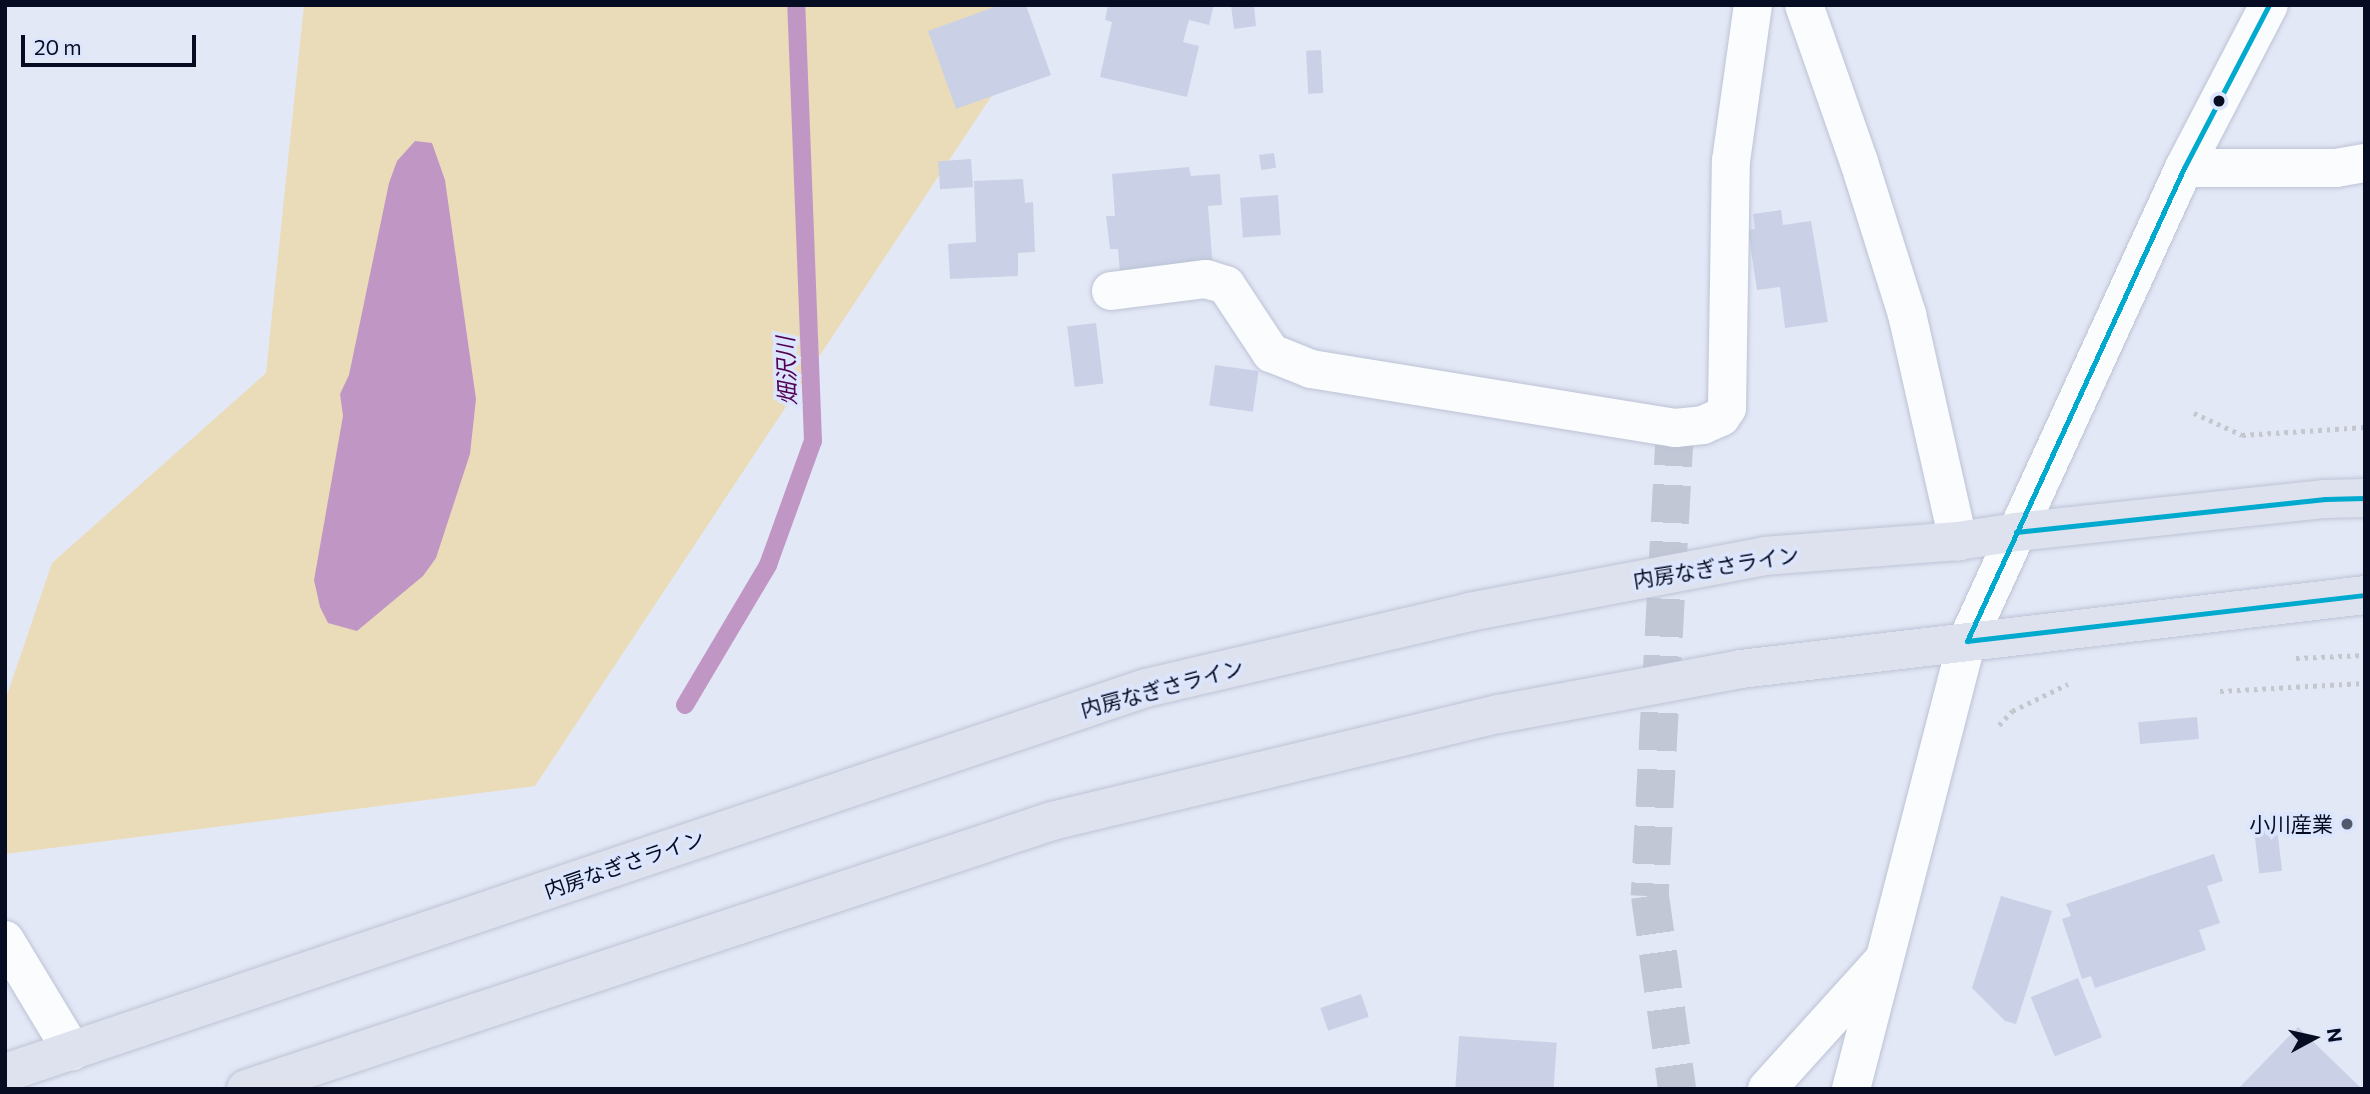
<!DOCTYPE html>
<meta charset="utf-8">
<style>
body{margin:0}
#map{position:relative;width:2370px;height:1094px;overflow:hidden;background:#e3e8f6;font-family:Commissioner,"Noto Sans JP",sans-serif}
div>[style]{position:absolute}
.green>*{inset:0;background:#eadcb8}
.water>*{inset:0;background:#c097c4}
.stream>*{height:18px;margin:-9px;padding:0 9px;transform-origin:9px;border-radius:9px;background:#c097c4}
.building>*{inset:0;background:#cad1e6;transform-origin:0 0}
.minor-tunnel>*{height:38px;margin-top:-19px;transform-origin:0;background:repeating-linear-gradient(90deg,#c2c7d6 0 38px,transparent 0 57px)}
.path>*{height:4.5px;margin-top:-2.25px;transform-origin:0;background:repeating-linear-gradient(90deg,#c5c7ce 0 3.5px,transparent 0 8.5px)}
.roads{filter:drop-shadow(0 0 2px #bcc3d5) drop-shadow(0 0 2px #bcc3d5)}
.minor>*{height:38px;margin:-19px;padding:0 19px;transform-origin:19px;border-radius:19px;background:#fbfcfe}
.highway>*{height:38px;margin:-19px;padding:0 19px;transform-origin:19px;border-radius:19px;background:#dee2ee}
.bus-1>*{height:5px;margin:-2.5px;padding:0 2.5px;transform-origin:2.5px;border-radius:2.5px;background:#00a9ce}
.dots>*{width:19px;height:19px;translate:-50% -50%;box-sizing:border-box;border:4px solid #dbe5fe;border-radius:50%}
span{translate:-50% -50%;white-space:nowrap;text-align:center;line-height:1.15;-webkit-text-stroke:7px #dbe5fe;paint-order:stroke}
.street-label{font-size:21px;color:#060c21}
.poi-label{font-size:21px;color:#060c21}
.right{translate:-100% -50%;text-align:right}
.water-label{font-size:23px;color:#520152;font-style:italic}
.frame{position:absolute;inset:0;border:7px solid #060c21;pointer-events:none}
.north{position:absolute;left:2279px;top:1003px;width:70px;height:70px;-webkit-text-stroke:5px #dbe5fe;paint-order:stroke;rotate:82deg;font-size:19px;font-weight:700;line-height:28px;text-align:center;color:#060c21}
.north::after{content:'';display:block;margin:auto;width:24px;height:32px;background:#060c21;clip-path:polygon(50% 0,100% 100%,50% 72%,0 100%)}
.scale{position:absolute;left:21px;top:35px;width:175px;height:32px;box-sizing:border-box;border:4px solid #060c21;border-top:0;padding-left:9px;font-size:21px;line-height:24px;white-space:nowrap;color:#060c21;-webkit-text-stroke:5px #dbe5fe;paint-order:stroke}
</style>
<div id="map">
<div class="green">
<div style="clip-path:polygon(304px 5px,1021px 5px,1022px 50px,535px 786px,5px 854px,5px 701px,52px 563px,266px 373px)"></div>
</div>
<div class="water">
<div style="clip-path:polygon(415px 141px,432px 143px,445px 180px,476px 399px,470px 454px,436px 558px,423px 576px,357px 631px,328px 623px,320px 607px,314px 580px,343px 416px,340px 394px,349px 375px,389px 183px,397px 161px)"></div>
</div>
<div class="stream">
<div style="left:685px;top:705px;width:163px;rotate:-59.3deg"></div>
<div style="left:768px;top:565px;width:132px;rotate:-70.1deg"></div>
<div style="left:813px;top:441px;width:436px;rotate:-92.2deg"></div>
</div>
<div class="building">
<div style="clip-path:polygon(1000px 5px,1026px 5px,1051px 75px,956px 109px,928px 31px)"></div>
<div style="clip-path:polygon(1108px 5px,1214px 5px,1209px 25px,1189px 20px,1183px 42px,1199px 46px,1187px 97px,1100px 77px,1112px 22px,1105px 20px)"></div>
<div style="clip-path:polygon(1231px 5px,1254px 5px,1256px 26px,1234px 29px)"></div>
<div style="left:1321px;top:50px;width:43px;height:15px;rotate:87deg"></div>
<div style="left:1274px;top:153px;width:15px;height:15px;rotate:82deg"></div>
<div style="left:971px;top:159px;width:28px;height:33px;rotate:86deg"></div>
<div style="clip-path:polygon(1189px 167px,1191px 176px,1220px 174px,1222px 205px,1208px 206px,1213px 268px,1121px 284px,1118px 249px,1110px 249px,1106px 216px,1115px 216px,1112px 174px)"></div>
<div style="clip-path:polygon(1023px 179px,1025px 203px,1033px 202px,1035px 252px,1018px 253px,1018px 276px,950px 279px,948px 244px,976px 242px,974px 181px)"></div>
<div style="left:1278px;top:195px;width:40px;height:38px;rotate:86deg"></div>
<div style="clip-path:polygon(1781px 210px,1783px 225px,1811px 221px,1828px 322px,1785px 328px,1780px 287px,1757px 290px,1748px 230px,1755px 229px,1753px 214px)"></div>
<div style="left:1096px;top:323px;width:61px;height:29px;rotate:83deg"></div>
<div style="left:1215px;top:365px;width:44px;height:41px;rotate:8deg"></div>
<div style="left:2197px;top:717px;width:22px;height:59px;rotate:85deg"></div>
<div style="left:2277px;top:829px;width:42px;height:23px;rotate:83deg"></div>
<div style="clip-path:polygon(2214px 854px,2223px 881px,2207px 886px,2220px 923px,2199px 930px,2206px 950px,2095px 988px,2091px 976px,2082px 979px,2062px 919px,2071px 916px,2066px 904px)"></div>
<div style="clip-path:polygon(2001px 896px,2052px 911px,2016px 1024px,2005px 1021px,1972px 988px)"></div>
<div style="left:2078px;top:978px;width:64px;height:51px;rotate:68deg"></div>
<div style="left:1361px;top:994px;width:24px;height:43px;rotate:71deg"></div>
<div style="clip-path:polygon(2298px 1027px,2362px 1089px,2238px 1089px)"></div>
<div style="left:1459px;top:1036px;width:98px;height:53px;rotate:4deg"></div>
</div>
<div class="minor-tunnel">
<div style="left:1675px;top:428px;width:469px;rotate:93.1deg"></div>
<div style="left:1650px;top:896px;width:195px;rotate:82deg"></div>
</div>
<div class="path">
<div style="left:2194px;top:413px;width:53px;rotate:24.6deg"></div>
<div style="left:2242px;top:435px;width:123px;rotate:-3.7deg"></div>
<div style="left:2296px;top:658px;width:69px;rotate:-2.5deg"></div>
<div style="left:2220px;top:691px;width:145px;rotate:-3.2deg"></div>
<div style="left:1999px;top:725px;width:19px;rotate:-47deg"></div>
<div style="left:2012px;top:711px;width:62px;rotate:-25.7deg"></div>
</div>
<div class="roads">
<div class="minor">
<div style="left:1804px;top:5px;width:166px;rotate:70.7deg"></div>
<div style="left:1859px;top:162px;width:159px;rotate:72.5deg"></div>
<div style="left:1907px;top:314px;width:233px;rotate:77.3deg"></div>
<div style="left:2184px;top:168px;width:152px"></div>
<div style="left:2336px;top:168px;width:29px;rotate:-10deg"></div>
<div style="left:1111px;top:291px;width:96px;rotate:-7.2deg"></div>
<div style="left:1206px;top:279px;width:21px;rotate:17deg"></div>
<div style="left:1226px;top:285px;width:82px;rotate:56.5deg"></div>
<div style="left:1271px;top:353px;width:43px;rotate:21.8deg"></div>
<div style="left:1311px;top:369px;width:369px;rotate:9.2deg"></div>
<div style="left:1675px;top:428px;width:28px;rotate:-6deg"></div>
<div style="left:1703px;top:425px;width:20px;rotate:-24deg"></div>
<div style="left:1721px;top:417px;width:11px;rotate:-56deg"></div>
<div style="left:1727px;top:408px;width:247px;rotate:-89.1deg"></div>
<div style="left:1731px;top:161px;width:158px;rotate:-82deg"></div>
<div style="left:5px;top:940px;width:130px;rotate:58.9deg"></div>
<div style="left:1767px;top:1089px;width:170px;rotate:-47.9deg"></div>
<div style="left:1851px;top:1089px;width:463px;rotate:-75.5deg"></div>
<div style="left:1967px;top:641px;width:520px;rotate:-65.36deg"></div>
<div style="left:2184px;top:168px;width:184px;rotate:-62.5deg"></div>
</div>
<div class="highway">
<div style="left:5px;top:1073px;width:1204px;rotate:-18.65deg"></div>
<div style="left:1146px;top:688px;width:332px;rotate:-13.2deg"></div>
<div style="left:1469px;top:612px;width:300px;rotate:-10.7deg"></div>
<div style="left:1764px;top:556px;width:195px;rotate:-4.4deg"></div>
<div style="left:1958px;top:541px;width:59px;rotate:-8.8deg"></div>
<div style="left:2016px;top:532px;width:311px;rotate:-6.1deg"></div>
<div style="left:2325px;top:499px;width:40px;rotate:-1.4deg"></div>
<div style="left:246px;top:1089px;width:849px;rotate:-18.39deg"></div>
<div style="left:1052px;top:821px;width:460px;rotate:-13.5deg"></div>
<div style="left:1499px;top:714px;width:246px;rotate:-10.5deg"></div>
<div style="left:1741px;top:669px;width:628px;rotate:-6.76deg"></div>
</div>
</div>
<div class="bus-1">
<div style="left:2016px;top:532px;width:311px;rotate:-6.1deg"></div>
<div style="left:2325px;top:499px;width:40px;rotate:-1.4deg"></div>
<div style="left:1967px;top:641px;width:520px;rotate:-65.36deg"></div>
<div style="left:2184px;top:168px;width:184px;rotate:-62.5deg"></div>
<div style="left:1967px;top:641px;width:401px;rotate:-6.6deg"></div>
</div>
<div class="dots">
<div style="left:2219px;top:101px;background:#060c21"></div>
<div style="left:2347px;top:824px;background:#53596c"></div>
</div>
<div class="street-label">
<span style="left:1716px;top:567px;rotate:-9deg">内房なぎさライン</span>
<span style="left:1162px;top:688px;rotate:-15deg">内房なぎさライン</span>
<span style="left:624px;top:864px;rotate:-19deg">内房なぎさライン</span>
</div>
<div class="poi-label">
<span class="right" style="left:2333px;top:824px">小川産業</span>
</div>
<div class="water-label">
<span style="left:786px;top:371px;rotate:-92deg">畑沢川</span>
</div>
<div class="frame"></div>
<div class="north">N</div>
<div class="scale">20 m</div>
</div>
